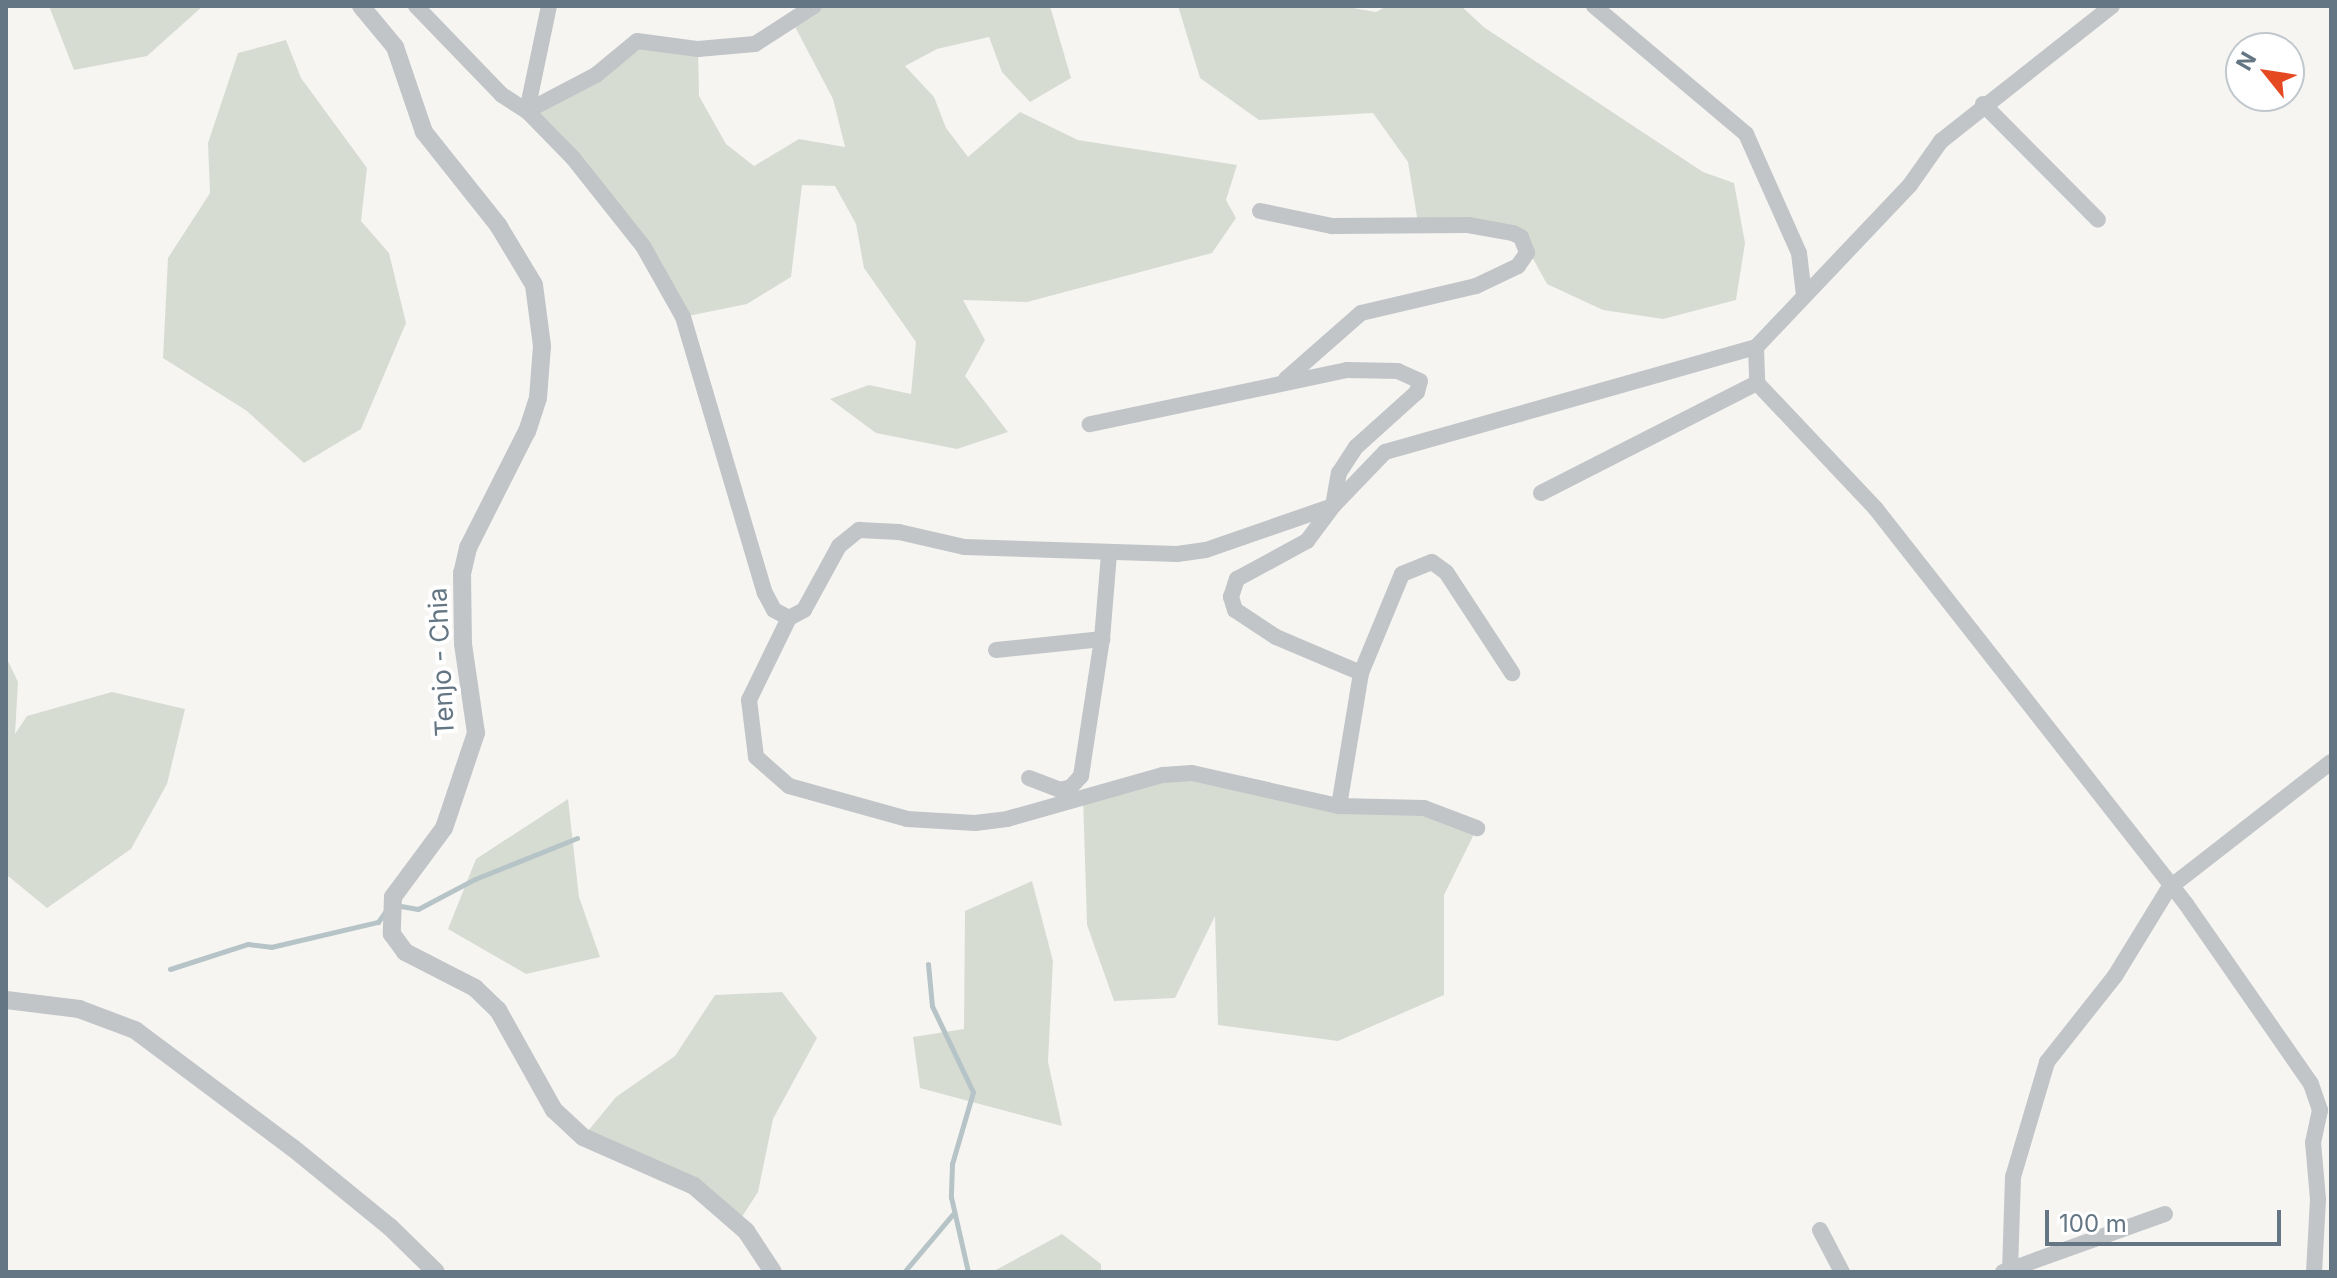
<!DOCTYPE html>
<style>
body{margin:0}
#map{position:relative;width:2337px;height:1278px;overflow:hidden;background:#f6f5f2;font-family:Inter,sans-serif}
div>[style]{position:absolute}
.green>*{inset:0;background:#d7dcd3}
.stream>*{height:5px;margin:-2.5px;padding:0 2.5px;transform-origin:2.5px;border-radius:2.5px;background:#b6c4c7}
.minor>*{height:16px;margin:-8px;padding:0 8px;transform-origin:8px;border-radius:8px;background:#c1c5c8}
.tertiary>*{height:18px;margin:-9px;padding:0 9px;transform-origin:9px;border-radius:9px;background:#c1c5c8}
span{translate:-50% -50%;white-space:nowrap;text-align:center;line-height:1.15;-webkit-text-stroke:8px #fff;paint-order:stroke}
.street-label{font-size:26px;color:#647683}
.frame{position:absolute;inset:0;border:8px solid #647683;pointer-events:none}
.north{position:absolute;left:2225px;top:32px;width:80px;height:80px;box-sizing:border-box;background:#fff;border:2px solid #c1c8cd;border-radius:50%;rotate:300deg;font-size:22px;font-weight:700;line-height:32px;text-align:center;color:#647683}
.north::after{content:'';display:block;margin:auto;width:28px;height:36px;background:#e54922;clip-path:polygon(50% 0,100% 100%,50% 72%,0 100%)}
.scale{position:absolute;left:2045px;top:1210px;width:236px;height:36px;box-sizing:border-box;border:4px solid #647683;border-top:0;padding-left:10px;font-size:24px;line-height:28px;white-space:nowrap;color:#647683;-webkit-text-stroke:6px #fff;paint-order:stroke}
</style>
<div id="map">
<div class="green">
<div style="clip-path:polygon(49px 6px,203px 6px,147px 56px,74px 70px)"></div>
<div style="clip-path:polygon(814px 6px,1050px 6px,1071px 78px,1030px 102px,1002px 72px,989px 37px,937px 49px,905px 66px,934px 97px,946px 128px,968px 157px,1020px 112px,1078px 140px,1237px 165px,1226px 200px,1236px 218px,1212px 253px,1027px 302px,963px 300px,985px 340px,965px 376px,1008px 432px,957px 449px,876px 433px,830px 399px,869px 385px,911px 394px,916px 342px,864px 268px,856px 224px,835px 186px,802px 185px,791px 277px,747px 304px,683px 317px,643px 246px,527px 111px,637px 41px,698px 49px,699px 96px,726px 144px,754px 166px,799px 139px,845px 147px,833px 99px,792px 21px)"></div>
<div style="clip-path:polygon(1178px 6px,1341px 6px,1376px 12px,1387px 6px,1461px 6px,1485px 28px,1703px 172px,1734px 183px,1745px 243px,1736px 300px,1663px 319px,1603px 310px,1547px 284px,1521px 237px,1419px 229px,1408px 162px,1373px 113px,1259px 120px,1200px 78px)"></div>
<div style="clip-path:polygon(286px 40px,301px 78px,367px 168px,361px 221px,389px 253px,406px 323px,361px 429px,304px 463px,247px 411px,163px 358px,168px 258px,210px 193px,208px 143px,238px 53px)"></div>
<div style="clip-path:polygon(6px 657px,18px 682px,15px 734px,27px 716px,112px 692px,185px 709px,167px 784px,131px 849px,47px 908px,8px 876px,6px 898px)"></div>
<div style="clip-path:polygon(1163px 775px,1296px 796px,1424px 808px,1477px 828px,1444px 895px,1444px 995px,1338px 1041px,1218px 1025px,1215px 916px,1175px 998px,1114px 1001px,1087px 925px,1083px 797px)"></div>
<div style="clip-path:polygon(568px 799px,579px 897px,600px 957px,526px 974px,448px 929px,476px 859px)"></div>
<div style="clip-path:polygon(1032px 881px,1053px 961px,1048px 1062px,1062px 1126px,920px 1088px,913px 1037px,964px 1029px,965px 911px)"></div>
<div style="clip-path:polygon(782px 992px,817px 1038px,773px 1119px,758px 1192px,738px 1223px,726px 1211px,583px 1137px,616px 1097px,675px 1056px,715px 995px)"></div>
<div style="clip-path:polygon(1062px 1234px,1101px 1264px,1101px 1272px,992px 1272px)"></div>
</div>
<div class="stream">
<div style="left:395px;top:905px;width:23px;rotate:10deg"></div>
<div style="left:418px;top:909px;width:64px;rotate:-27.8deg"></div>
<div style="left:475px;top:879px;width:110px;rotate:-21.9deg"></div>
<div style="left:928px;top:964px;width:42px;rotate:84.6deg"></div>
<div style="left:932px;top:1006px;width:95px;rotate:64.5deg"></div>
<div style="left:973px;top:1092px;width:75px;rotate:106.3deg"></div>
<div style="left:952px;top:1164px;width:33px;rotate:92deg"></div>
<div style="left:951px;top:1197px;width:77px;rotate:77.2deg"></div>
<div style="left:170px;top:969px;width:82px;rotate:-17.8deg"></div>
<div style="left:248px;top:944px;width:23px;rotate:7deg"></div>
<div style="left:271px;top:947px;width:110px;rotate:-13.2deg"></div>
<div style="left:378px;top:922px;width:16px;rotate:-55deg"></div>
<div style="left:904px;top:1272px;width:75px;rotate:-49.9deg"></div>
</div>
<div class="minor">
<div style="left:416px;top:6px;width:124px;rotate:46deg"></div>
<div style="left:502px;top:95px;width:30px;rotate:33deg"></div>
<div style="left:527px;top:111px;width:66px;rotate:45.6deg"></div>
<div style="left:573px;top:158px;width:112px;rotate:51.5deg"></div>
<div style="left:643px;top:246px;width:81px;rotate:60.6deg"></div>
<div style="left:683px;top:317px;width:288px;rotate:73.5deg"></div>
<div style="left:765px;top:593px;width:19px;rotate:62deg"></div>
<div style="left:774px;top:610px;width:17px;rotate:28deg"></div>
<div style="left:789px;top:618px;width:17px;rotate:-28deg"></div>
<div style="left:804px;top:610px;width:73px;rotate:-61.3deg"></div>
<div style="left:839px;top:546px;width:26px;rotate:-39deg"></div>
<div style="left:859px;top:530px;width:40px;rotate:2.9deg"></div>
<div style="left:899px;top:532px;width:67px;rotate:13deg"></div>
<div style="left:964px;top:547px;width:213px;rotate:1.9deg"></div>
<div style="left:1177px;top:554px;width:29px;rotate:-8deg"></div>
<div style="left:1206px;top:550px;width:134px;rotate:-19.1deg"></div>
<div style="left:1333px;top:506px;width:75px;rotate:-46.1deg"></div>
<div style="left:1385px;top:452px;width:386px;rotate:-15.8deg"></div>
<div style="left:1594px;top:6px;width:199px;rotate:40.1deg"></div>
<div style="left:1746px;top:134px;width:130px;rotate:66deg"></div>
<div style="left:1799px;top:253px;width:42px;rotate:83.2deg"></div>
<div style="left:2112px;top:6px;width:218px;rotate:141.7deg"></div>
<div style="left:1941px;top:141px;width:54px;rotate:125.2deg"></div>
<div style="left:1910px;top:185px;width:224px;rotate:133.5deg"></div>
<div style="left:1756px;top:347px;width:36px;rotate:88deg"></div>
<div style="left:1757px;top:383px;width:173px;rotate:46.6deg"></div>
<div style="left:1876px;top:509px;width:502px;rotate:51.87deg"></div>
<div style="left:2186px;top:904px;width:219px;rotate:55.2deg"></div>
<div style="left:2311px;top:1084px;width:28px;rotate:71deg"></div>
<div style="left:2320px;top:1110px;width:33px;rotate:102deg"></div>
<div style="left:2313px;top:1142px;width:57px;rotate:85deg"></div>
<div style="left:2318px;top:1199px;width:73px;rotate:93.1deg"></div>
<div style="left:1983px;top:104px;width:163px;rotate:45.2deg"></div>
<div style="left:527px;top:111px;width:78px;rotate:-27.6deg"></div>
<div style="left:596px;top:75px;width:53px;rotate:-39.7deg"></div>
<div style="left:637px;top:41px;width:62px;rotate:7.5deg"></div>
<div style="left:698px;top:49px;width:57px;rotate:-5deg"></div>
<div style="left:755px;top:44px;width:70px;rotate:-32.8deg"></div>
<div style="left:527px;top:111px;width:107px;rotate:-78.2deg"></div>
<div style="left:1260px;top:211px;width:74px;rotate:11.8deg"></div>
<div style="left:1332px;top:226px;width:136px;rotate:-0.4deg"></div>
<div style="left:1468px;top:225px;width:46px;rotate:10.1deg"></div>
<div style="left:1513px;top:233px;width:9px;rotate:27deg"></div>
<div style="left:1521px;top:237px;width:17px;rotate:69deg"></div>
<div style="left:1527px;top:253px;width:16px;rotate:125deg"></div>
<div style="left:1518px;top:266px;width:47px;rotate:154.5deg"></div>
<div style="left:1476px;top:286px;width:118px;rotate:166.8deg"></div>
<div style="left:1361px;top:313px;width:100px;rotate:138.7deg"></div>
<div style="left:1541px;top:493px;width:242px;rotate:-27deg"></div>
<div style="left:789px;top:618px;width:91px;rotate:116deg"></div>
<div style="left:749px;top:700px;width:57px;rotate:83deg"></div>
<div style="left:756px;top:757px;width:44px;rotate:41.3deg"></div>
<div style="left:789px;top:786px;width:123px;rotate:15.6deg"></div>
<div style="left:907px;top:819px;width:68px;rotate:3.4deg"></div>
<div style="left:975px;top:823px;width:32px;rotate:-7deg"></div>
<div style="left:1007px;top:819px;width:162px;rotate:-15.8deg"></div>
<div style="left:1163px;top:775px;width:29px;rotate:-4deg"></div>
<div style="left:1192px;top:773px;width:151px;rotate:12.7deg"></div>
<div style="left:1339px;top:806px;width:135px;rotate:-80.6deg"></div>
<div style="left:1361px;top:673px;width:92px;rotate:-157deg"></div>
<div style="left:1276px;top:637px;width:49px;rotate:-146.6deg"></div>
<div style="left:1235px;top:610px;width:14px;rotate:-107deg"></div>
<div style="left:1231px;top:597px;width:19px;rotate:-72deg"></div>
<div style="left:1237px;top:579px;width:80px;rotate:-28.5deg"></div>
<div style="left:1307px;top:541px;width:44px;rotate:-53.4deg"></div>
<div style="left:1333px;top:506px;width:34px;rotate:-80deg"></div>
<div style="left:1339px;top:473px;width:31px;rotate:-57deg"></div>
<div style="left:1356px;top:447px;width:82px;rotate:-42deg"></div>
<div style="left:1417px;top:392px;width:11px;rotate:-75deg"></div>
<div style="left:1420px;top:381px;width:24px;rotate:-156deg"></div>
<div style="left:1398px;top:371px;width:51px;rotate:-178.9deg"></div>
<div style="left:1347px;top:370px;width:263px;rotate:168.1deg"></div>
<div style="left:996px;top:650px;width:107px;rotate:-5.9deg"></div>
<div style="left:1361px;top:673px;width:107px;rotate:-67.5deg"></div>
<div style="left:1402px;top:574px;width:32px;rotate:-22deg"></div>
<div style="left:1432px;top:562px;width:17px;rotate:36deg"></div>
<div style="left:1446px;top:572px;width:121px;rotate:56.8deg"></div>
<div style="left:1029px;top:778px;width:33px;rotate:21deg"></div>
<div style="left:1060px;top:790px;width:11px;rotate:-15deg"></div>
<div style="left:1071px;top:787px;width:15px;rotate:-48deg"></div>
<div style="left:1081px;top:776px;width:139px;rotate:-81.3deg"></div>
<div style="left:1102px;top:639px;width:86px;rotate:-85.3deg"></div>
<div style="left:1339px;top:806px;width:85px;rotate:1.3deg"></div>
<div style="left:1424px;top:808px;width:57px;rotate:20.7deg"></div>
<div style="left:2169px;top:888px;width:205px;rotate:-37.9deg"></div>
<div style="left:1820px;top:1230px;width:47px;rotate:62.4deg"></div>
<div style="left:2003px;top:1272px;width:172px;rotate:-19.7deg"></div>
<div style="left:2010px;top:1272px;width:95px;rotate:-88.2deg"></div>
<div style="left:2013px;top:1177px;width:120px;rotate:-73.5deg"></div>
<div style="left:2047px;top:1062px;width:110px;rotate:-51.7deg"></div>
<div style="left:2115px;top:976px;width:103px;rotate:-58.5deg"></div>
</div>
<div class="tertiary">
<div style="left:361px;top:6px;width:53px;rotate:50.3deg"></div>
<div style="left:395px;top:47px;width:90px;rotate:71.2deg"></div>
<div style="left:424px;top:132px;width:119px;rotate:51.5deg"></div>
<div style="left:498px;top:225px;width:70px;rotate:59deg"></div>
<div style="left:534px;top:285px;width:62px;rotate:82.5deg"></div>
<div style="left:542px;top:346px;width:52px;rotate:94.4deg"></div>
<div style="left:538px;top:398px;width:35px;rotate:108deg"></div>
<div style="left:527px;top:431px;width:131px;rotate:116.8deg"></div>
<div style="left:468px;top:548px;width:26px;rotate:103deg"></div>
<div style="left:462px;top:573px;width:71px;rotate:89.2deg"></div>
<div style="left:463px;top:644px;width:90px;rotate:81.7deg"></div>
<div style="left:476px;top:733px;width:100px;rotate:108.6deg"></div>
<div style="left:444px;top:828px;width:86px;rotate:126.5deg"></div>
<div style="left:393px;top:897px;width:37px;rotate:92deg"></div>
<div style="left:392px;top:934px;width:22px;rotate:54deg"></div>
<div style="left:405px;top:952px;width:79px;rotate:27.2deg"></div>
<div style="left:475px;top:988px;width:32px;rotate:44deg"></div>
<div style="left:498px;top:1010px;width:115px;rotate:60.8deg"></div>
<div style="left:554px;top:1110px;width:40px;rotate:43deg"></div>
<div style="left:583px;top:1137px;width:121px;rotate:23.8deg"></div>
<div style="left:694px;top:1186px;width:69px;rotate:40.9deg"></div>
<div style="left:746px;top:1231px;width:49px;rotate:56.6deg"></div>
<div style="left:6px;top:1000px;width:74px;rotate:7deg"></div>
<div style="left:79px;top:1009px;width:60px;rotate:20.6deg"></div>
<div style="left:135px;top:1030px;width:197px;rotate:36.8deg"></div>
<div style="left:293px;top:1148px;width:125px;rotate:39.2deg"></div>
<div style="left:390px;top:1227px;width:64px;rotate:44.4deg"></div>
</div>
<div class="street-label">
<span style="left:441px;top:662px;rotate:-93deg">Tenjo - Chia</span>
</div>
<div class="frame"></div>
<div class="north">N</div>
<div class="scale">100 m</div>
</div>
